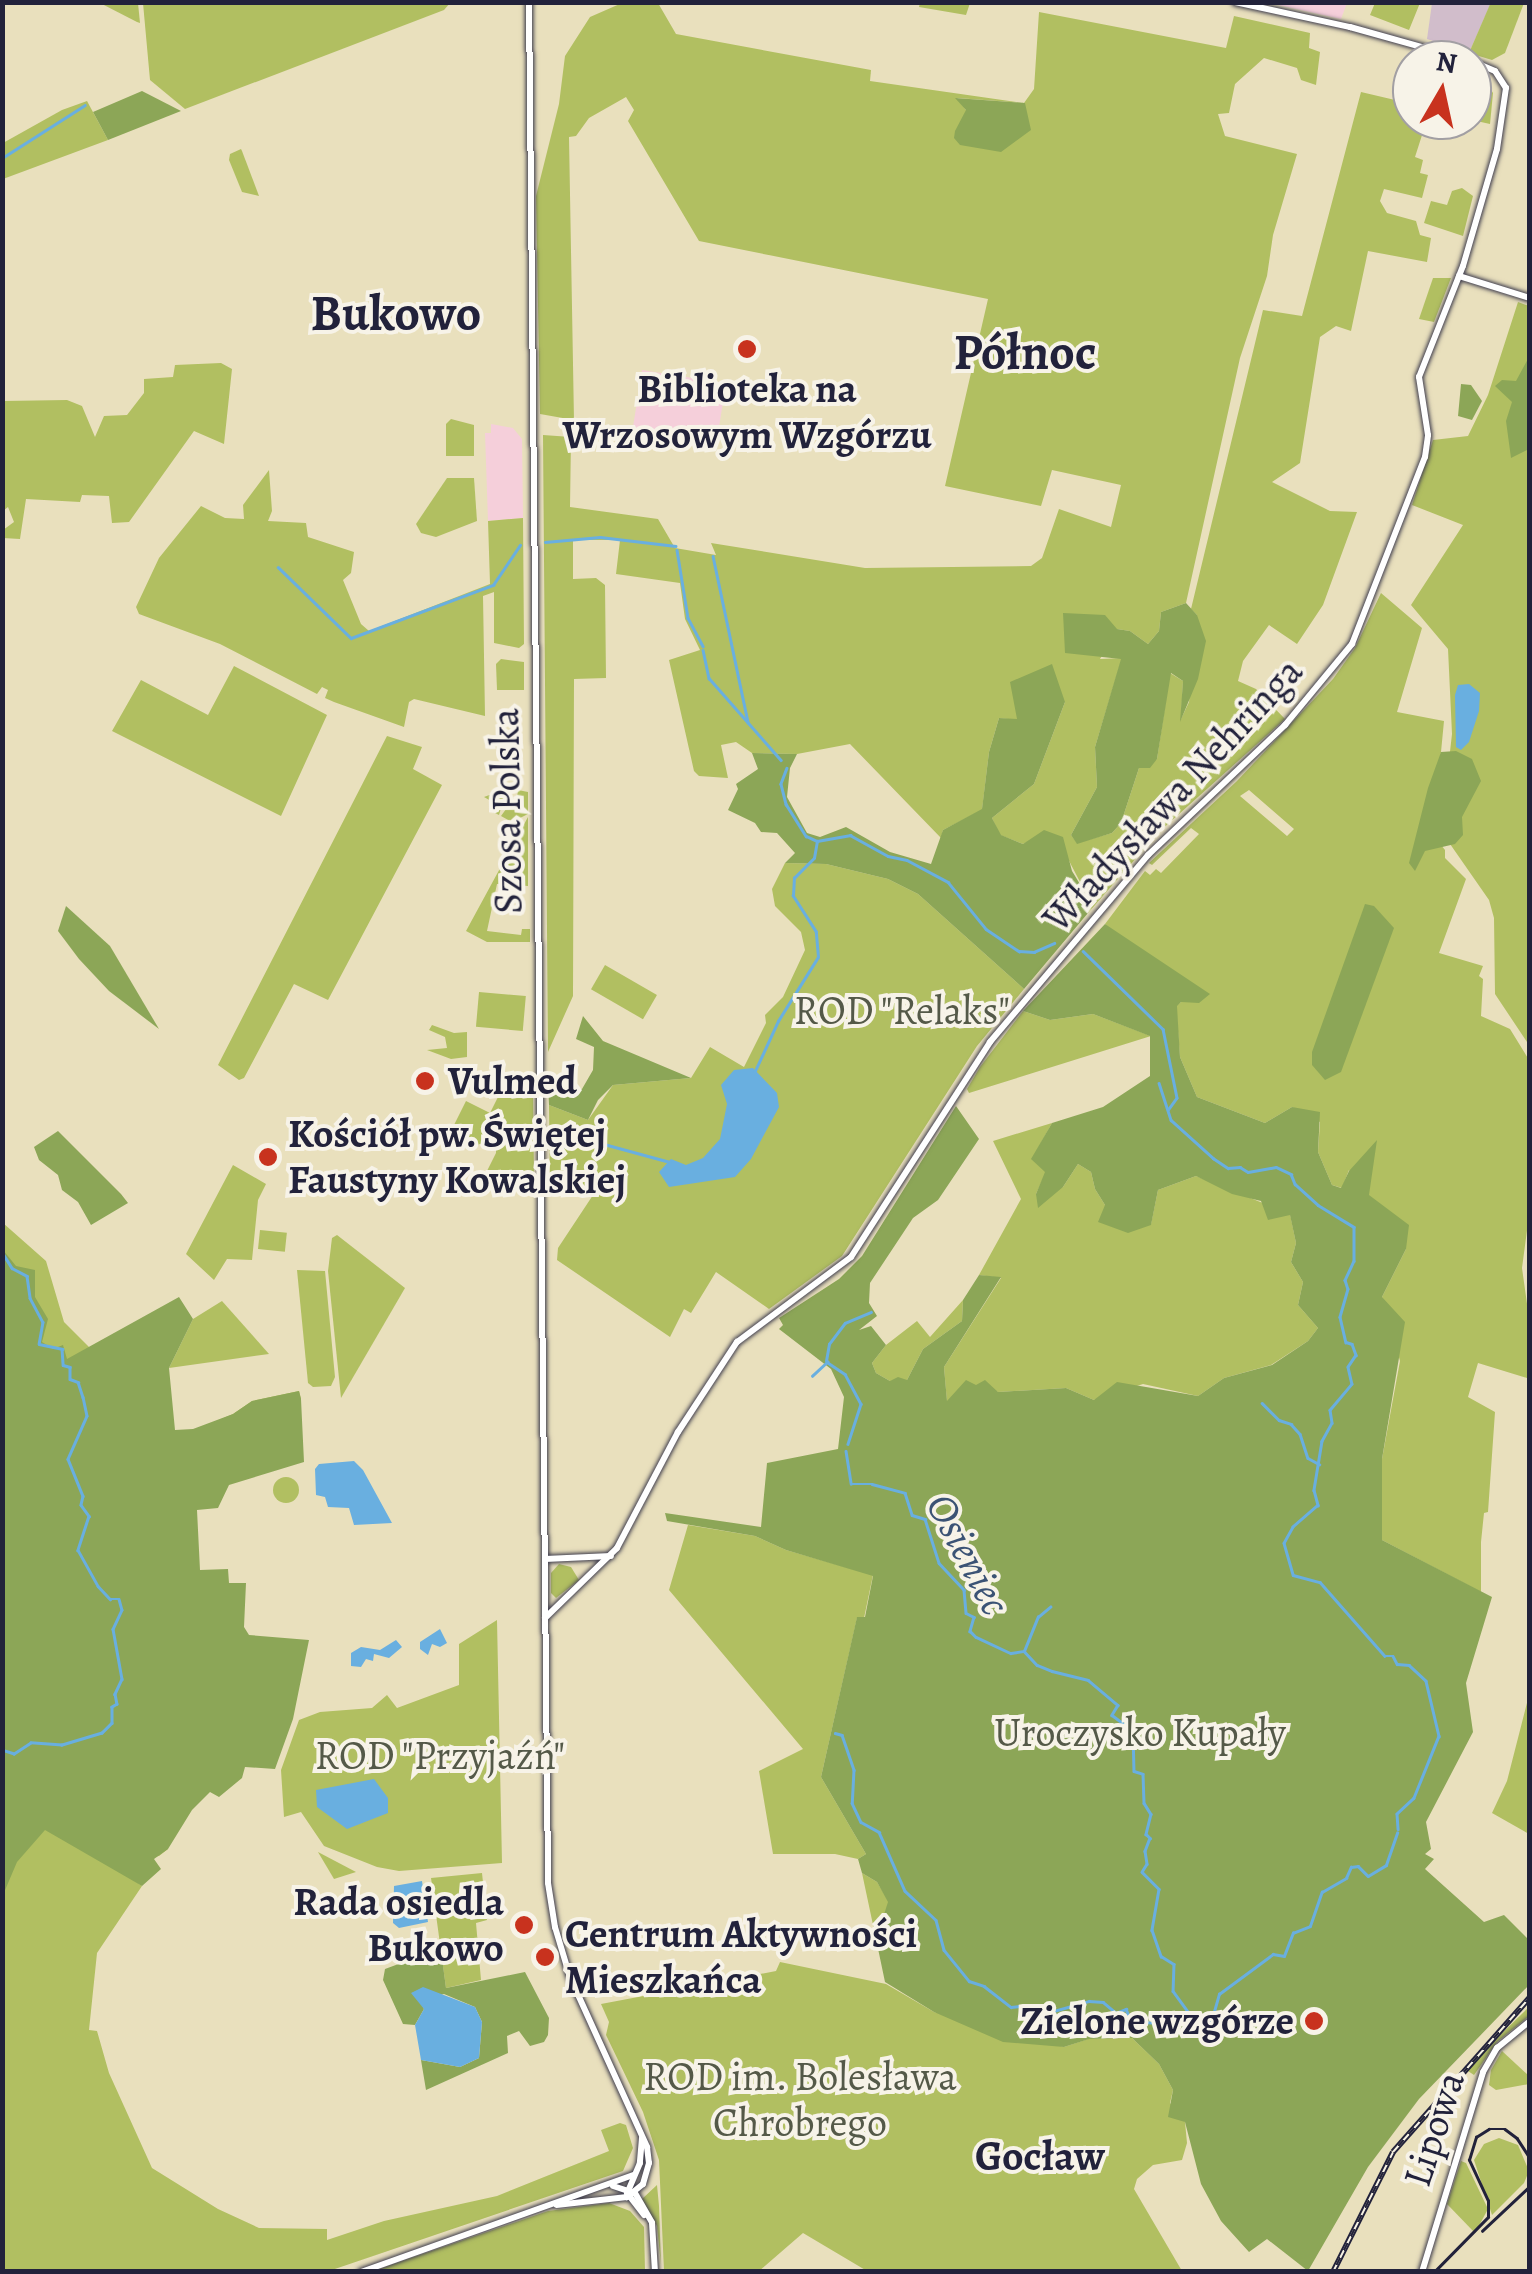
<!DOCTYPE html>
<meta charset="utf-8">
<style>
body{margin:0}
#map{position:relative;width:1532px;height:2274px;overflow:hidden;background:#e9e0bd;font-family:Alegreya,serif}
div>[style]{position:absolute}
.built>*{inset:0;background:#f5cfda;transform-origin:0 0}
.industrial>*{inset:0;background:#d1bdcb}
.green>*{inset:0;background:#b1bf61;transform-origin:0 0}
.round{border-radius:50%}
.forest>*{inset:0;background:#8ca657}
.water>*{inset:0;background:#69afe0}
.stream>*{height:2.5px;margin:-1.25px;padding:0 1.25px;transform-origin:1.25px;border-radius:1.25px;background:#69afe0}
.roads{filter:drop-shadow(0 0 2px #403e4e) drop-shadow(0 0 2px #403e4e)}
.minor>*{height:6px;margin:-3px;padding:0 3px;transform-origin:3px;border-radius:3px;background:#fff}
.tram>*{height:2.5px;margin:-1.25px;padding:0 1.25px;transform-origin:1.25px;border-radius:1.25px;background:#22223b}
.rail>*{height:6px;margin-top:-3px;transform-origin:0;background:repeating-linear-gradient(90deg,#f7f3e8 0 8px,#22223b 0 16px);box-sizing:border-box;border-block:2px solid #22223b}
.dots>*{width:28px;height:28px;translate:-50% -50%;box-sizing:border-box;border:5px solid #f7f3e8;border-radius:50%}
span{translate:-50% -50%;white-space:nowrap;text-align:center;line-height:1.15;-webkit-text-stroke:8px #f7f3e8;paint-order:stroke}
.poi-label{font-size:40px;color:#22223b;font-weight:700}
.left{translate:0 -50%;text-align:left}
.right{translate:-100% -50%;text-align:right}
.street-label{font-size:40px;color:#22223b}
.park-label{font-size:40px;color:#545948}
.water-label{font-size:42px;color:#3b5375;font-style:italic}
.neighbourhood-label{font-size:42px;color:#22223b;font-weight:700}
.district-label{font-size:50px;color:#22223b;font-weight:700}
.frame{position:absolute;inset:0;border:5px solid #22223b;pointer-events:none}
.north{position:absolute;left:1392px;top:40px;width:100px;height:100px;box-sizing:border-box;background:#f7f3e8;border:2px solid #a29fa3;border-radius:50%;rotate:9deg;font-size:28px;font-weight:700;line-height:40px;text-align:center;color:#22223b}
.north::after{content:'';display:block;margin:auto;width:35px;height:45px;background:#c8321e;clip-path:polygon(50% 0,100% 100%,50% 72%,0 100%)}
</style>
<div id="map">
<div class="built">
<div style="clip-path:polygon(1269px 3px,1347px 3px,1341px 19px)"></div>
<div style="left:642px;top:370px;width:85px;height:67px;rotate:9deg"></div>
<div style="clip-path:polygon(491px 424px,513px 428px,522px 439px,523px 518px,488px 521px,485px 433px,491px 433px)"></div>
</div>
<div class="industrial">
<div style="clip-path:polygon(1432px 3px,1491px 3px,1469px 53px,1427px 39px)"></div>
</div>
<div class="green">
<div style="clip-path:polygon(1491px 2px,1524px 3px,1505px 53px,1492px 60px,1469px 53px)"></div>
<div style="clip-path:polygon(100px 3px,138px 3px,140px 23px,137px 22px)"></div>
<div style="clip-path:polygon(143px 3px,143px 2px,450px 3px,444px 10px,185px 109px,150px 80px)"></div>
<div style="clip-path:polygon(evenodd,622px 3px,658px 3px,676px 34px,871px 70px,870px 81px,1024px 103px,1034px 89px,1039px 12px,1226px 48px,1234px 16px,1310px 33px,1309px 48px,1320px 52px,1316px 85px,1301px 80px,1297px 68px,1264px 58px,1235px 84px,1229px 113px,1218px 114px,1225px 136px,1297px 154px,1273px 235px,1267px 276px,1240px 358px,1186px 603px,1161px 612px,1159px 631px,1148px 644px,1130px 631px,1117px 629px,1100px 659px,1122px 658px,1095px 747px,1097px 787px,1071px 835px,1077px 843px,1112px 833px,1121px 823px,1139px 768px,1157px 759px,1170px 673px,1183px 681px,1181px 719px,1189px 702px,1197px 615px,1191px 609px,1263px 310px,1302px 316px,1361px 92px,1412px 104px,1412px 120px,1419px 120px,1423px 132px,1415px 157px,1423px 160px,1420px 173px,1428px 175px,1422px 198px,1384px 189px,1380px 201px,1387px 213px,1416px 221px,1420px 235px,1431px 238px,1427px 262px,1368px 251px,1351px 331px,1336px 326px,1320px 337px,1300px 463px,1272px 482px,1330px 511px,1357px 512px,1323px 605px,1297px 644px,1269px 625px,1243px 661px,1238px 681px,1256px 689px,1285px 719px,1159px 832px,1088px 913px,1089px 899px,1067px 857px,1036px 838px,1023px 844px,1000px 835px,992px 818px,1034px 784px,1065px 702px,1017px 720px,999px 718px,989px 752px,982px 810px,943px 830px,941px 838px,850px 744px,797px 754px,752px 753px,736px 742px,721px 745px,728px 778px,699px 776px,694px 771px,669px 660px,700px 650px,685px 619px,680px 583px,616px 574px,620px 540px,573px 540px,573px 579px,596px 578px,605px 585px,606px 678px,574px 679px,573px 996px,548px 1052px,543px 435px,571px 437px,570px 507px,658px 519px,675px 548px,716px 555px,711px 543px,865px 568px,1031px 566px,1042px 558px,1059px 509px,1111px 527px,1121px 485px,1052px 470px,1041px 506px,945px 486px,988px 299px,699px 241px,628px 121px,634px 110px,626px 97px,589px 118px,576px 136px,569px 137px,574px 420px,540px 414px,536px 196px,559px 104px,565px 56px,590px 17px,622px 3px,957px 98px,1025px 103px,966px 110px,957px 98px)"></div>
<div style="clip-path:polygon(920px 3px,920px 2px,970px 3px,966px 15px,919px 7px)"></div>
<div style="clip-path:polygon(1375px 3px,1375px 2px,1420px 3px,1409px 30px,1370px 15px)"></div>
<div style="clip-path:polygon(1480px 72px,1493px 93px,1490px 124px,1472px 120px)"></div>
<div style="clip-path:polygon(87px 101px,108px 140px,3px 179px,3px 143px,62px 110px)"></div>
<div style="clip-path:polygon(241px 149px,242px 151px,259px 196px,242px 192px,229px 160px,230px 154px)"></div>
<div style="clip-path:polygon(1462px 188px,1473px 196px,1463px 236px,1424px 223px,1431px 201px,1447px 205px,1452px 191px)"></div>
<div style="clip-path:polygon(1433px 278px,1451px 278px,1434px 322px,1419px 319px)"></div>
<div style="clip-path:polygon(1518px 302px,1529px 306px,1529px 1045px,1495px 994px,1494px 918px,1489px 900px,1441px 831px,1452px 734px,1448px 649px,1411px 605px,1463px 525px,1412px 505px,1433px 440px,1468px 436px,1488px 395px)"></div>
<div style="clip-path:polygon(221px 363px,232px 369px,224px 444px,194px 431px,129px 522px,112px 523px,109px 496px,82px 495px,80px 502px,26px 499px,20px 539px,3px 538px,3px 530px,14px 522px,8px 507px,3px 511px,3px 401px,67px 400px,82px 406px,95px 437px,104px 416px,127px 415px,144px 393px,144px 379px,173px 377px,175px 365px)"></div>
<div style="clip-path:polygon(451px 419px,474px 425px,474px 456px,446px 456px,446px 424px)"></div>
<div style="clip-path:polygon(269px 470px,272px 511px,268px 521px,306px 523px,308px 537px,354px 552px,351px 573px,343px 580px,361px 624px,369px 631px,490px 584px,488px 521px,523px 518px,524px 644px,519px 648px,494px 643px,494px 592px,483px 596px,485px 716px,414px 699px,409px 702px,404px 727px,334px 702px,325px 698px,328px 690px,322px 687px,317px 694px,220px 644px,139px 614px,136px 607px,159px 558px,201px 506px,225px 518px,244px 519px,243px 505px)"></div>
<div style="clip-path:polygon(447px 478px,474px 478px,477px 521px,436px 537px,421px 533px,416px 524px)"></div>
<div style="clip-path:polygon(evenodd,1381px 593px,1422px 628px,1397px 712px,1444px 721px,1433px 835px,1445px 850px,1445px 858px,1466px 879px,1439px 953px,1483px 966px,1479px 976px,1483px 979px,1481px 1016px,1510px 1029px,1529px 1060px,1530px 1208px,1522px 1268px,1529px 1318px,1527px 1378px,1478px 1363px,1468px 1397px,1495px 1412px,1488px 1512px,1484px 1513px,1481px 1542px,1481px 1592px,1382px 1540px,1382px 1459px,1400px 1361px,1382px 1297px,1406px 1249px,1349px 1170px,1342px 1188px,1332px 1185px,1318px 1152px,1320px 1122px,1292px 1107px,1265px 1123px,1197px 1097px,1180px 1057px,1176px 1006px,1181px 1002px,1105px 924px,1145px 871px,1150px 875px,1156px 869px,1161px 873px,1199px 834px,1191px 828px,1152px 865px,1149px 863px,1237px 781px,1333px 679px,1355px 648px,1381px 593px,1249px 790px,1294px 829px,1287px 836px,1240px 796px,1249px 790px)"></div>
<div style="clip-path:polygon(501px 659px,524px 662px,524px 690px,497px 690px,496px 664px)"></div>
<div style="clip-path:polygon(234px 666px,327px 715px,281px 816px,112px 731px,141px 680px,208px 715px)"></div>
<div style="clip-path:polygon(387px 736px,422px 747px,413px 769px,442px 785px,328px 1000px,294px 984px,244px 1078px,239px 1080px,218px 1065px)"></div>
<div style="clip-path:polygon(518px 790px,528px 792px,528px 814px,512px 822px,501px 816px,509px 805px,503px 802px,499px 815px,489px 810px,491px 801px,484px 797px,492px 794px,509px 798px,516px 806px)"></div>
<div style="clip-path:polygon(528px 817px,528px 886px,497px 884px,487px 931px,521px 935px,522px 929px,530px 929px,530px 942px,487px 942px,466px 931px)"></div>
<div style="clip-path:polygon(785px 863px,826px 864px,888px 879px,918px 894px,1024px 989px,977px 1046px,842px 1256px,769px 1309px,716px 1272px,691px 1313px,684px 1309px,670px 1337px,557px 1260px,558px 1248px,595px 1192px,559px 1170px,558px 1196px,550px 1188px,549px 1105px,588px 1120px,613px 1085px,691px 1078px,710px 1047px,744px 1067px,766px 1023px,765px 1015px,783px 997px,805px 950px,801px 932px,775px 906px,772px 889px)"></div>
<div style="left:605px;top:965px;width:60px;height:28px;rotate:30deg"></div>
<div style="left:479px;top:992px;width:47px;height:35px;rotate:5deg"></div>
<div style="clip-path:polygon(1023px 1011px,1050px 1020px,1093px 1014px,1151px 1036px,969px 1093px,967px 1089px,980px 1067px)"></div>
<div style="clip-path:polygon(432px 1025px,454px 1033px,467px 1032px,467px 1057px,451px 1059px,427px 1050px,447px 1048px,445px 1037px,429px 1030px)"></div>
<div style="clip-path:polygon(516px 1081px,533px 1086px,534px 1181px,500px 1179px,486px 1173px,496px 1153px,496px 1140px,468px 1147px,450px 1133px,466px 1101px,490px 1113px,504px 1085px)"></div>
<div style="clip-path:polygon(1052px 1123px,1032px 1159px,1046px 1172px,1036px 1194px,1063px 1187px,1078px 1164px,1091px 1172px,1095px 1189px,1105px 1205px,1151px 1224px,1158px 1190px,1196px 1176px,1290px 1214px,1296px 1243px,1291px 1262px,1303px 1282px,1298px 1305px,1318px 1328px,1308px 1341px,1271px 1365px,1224px 1378px,1198px 1396px,1143px 1384px,1094px 1400px,1066px 1388px,998px 1392px,976px 1385px,947px 1402px,944px 1367px,1001px 1278px,979px 1275px,1021px 1199px,993px 1141px)"></div>
<div style="clip-path:polygon(233px 1165px,266px 1184px,258px 1200px,252px 1260px,227px 1259px,214px 1280px,186px 1254px)"></div>
<div style="clip-path:polygon(3px 1223px,46px 1261px,64px 1322px,89px 1347px,148px 1450px,233px 1414px,252px 1401px,299px 1391px,301px 1399px,192px 1489px,196px 1577px,228px 1765px,153px 1828px,168px 1849px,159px 1856px,111px 1863px,142px 1886px,97px 1953px,89px 2030px,97px 2031px,109px 2073px,152px 2168px,218px 2209px,259px 2228px,327px 2229px,327px 2240px,384px 2221px,497px 2196px,609px 2151px,601px 2130px,620px 2123px,626px 2125px,633px 2148px,623px 2171px,329px 2271px,3px 2271px)"></div>
<div style="left:260px;top:1230px;width:27px;height:19px;rotate:6deg"></div>
<div style="clip-path:polygon(337px 1235px,405px 1288px,341px 1398px,328px 1271px,332px 1238px)"></div>
<div style="clip-path:polygon(297px 1270px,325px 1271px,335px 1377px,331px 1386px,313px 1387px,308px 1383px)"></div>
<div style="clip-path:polygon(963px 1300px,962px 1321px,923px 1349px,907px 1380px,890px 1381px,876px 1373px,872px 1363px,886px 1345px,917px 1321px,930px 1337px)"></div>
<div style="clip-path:polygon(222px 1301px,269px 1354px,169px 1368px,193px 1319px)"></div>
<div class="round" style="left:273px;top:1477px;width:26px;height:26px"></div>
<div style="clip-path:polygon(688px 1525px,755px 1536px,786px 1550px,873px 1575px,864px 1618px,857px 1618px,821px 1777px,866px 1854px,858px 1859px,835px 1854px,773px 1854px,759px 1771px,803px 1749px,669px 1590px)"></div>
<div style="clip-path:polygon(559px 1564px,571px 1567px,579px 1580px,556px 1598px,551px 1593px,551px 1573px)"></div>
<div style="clip-path:polygon(497px 1620px,502px 1863px,399px 1871px,377px 1867px,324px 1846px,301px 1812px,284px 1817px,281px 1770px,299px 1720px,320px 1712px,372px 1708px,387px 1695px,397px 1708px,459px 1685px,459px 1644px)"></div>
<div style="clip-path:polygon(1529px 1695px,1529px 1834px,1492px 1813px,1507px 1781px)"></div>
<div style="clip-path:polygon(318px 1852px,356px 1872px,334px 1879px)"></div>
<div style="clip-path:polygon(482px 1873px,487px 1920px,476px 1923px,481px 1980px,446px 1988px,431px 1878px)"></div>
<div style="clip-path:polygon(862px 1873px,877px 1882px,889px 1902px,876px 1939px)"></div>
<div style="clip-path:polygon(780px 1962px,886px 1984px,934px 2012px,1064px 2047px,1088px 2039px,1132px 2038px,1159px 2064px,1173px 2090px,1170px 2103px,1185px 2122px,1187px 2143px,1182px 2160px,1153px 2165px,1137px 2179px,1134px 2189px,1182px 2271px,867px 2271px,803px 2233px,759px 2271px,664px 2271px,659px 2160px,643px 2112px,606px 2035px,609px 2022px,601px 2004px,776px 1971px)"></div>
<div style="clip-path:polygon(1529px 2007px,1529px 2016px,1497px 2042px,1474px 2075px,1465px 2069px)"></div>
<div style="clip-path:polygon(1502px 2051px,1529px 2076px,1529px 2084px,1496px 2090px,1489px 2085px,1491px 2070px)"></div>
<div style="clip-path:polygon(1499px 2138px,1518px 2145px,1529px 2171px,1524px 2183px,1492px 2215px,1474px 2160px,1484px 2144px)"></div>
<div style="clip-path:polygon(1461px 2161px,1466px 2163px,1488px 2209px,1475px 2233px,1447px 2204px)"></div>
<div style="clip-path:polygon(657px 2185px,659px 2206px,661px 2265px,657px 2226px,642px 2199px)"></div>
<div style="clip-path:polygon(609px 2203px,630px 2211px,644px 2227px,645px 2271px,373px 2271px,548px 2211px)"></div>
</div>
<div class="forest">
<div style="clip-path:polygon(142px 91px,181px 111px,108px 140px,93px 112px)"></div>
<div style="clip-path:polygon(955px 98px,1025px 103px,1031px 130px,1001px 152px,960px 145px,954px 138px,955px 131px,966px 110px)"></div>
<div style="clip-path:polygon(1529px 357px,1529px 449px,1511px 458px,1506px 421px,1512px 402px,1495px 386px,1502px 380px,1516px 381px)"></div>
<div style="clip-path:polygon(1461px 384px,1471px 385px,1482px 401px,1472px 420px,1458px 416px)"></div>
<div style="clip-path:polygon(1186px 603px,1197px 615px,1206px 641px,1198px 679px,1180px 722px,1183px 681px,1171px 673px,1157px 759px,1150px 768px,1139px 768px,1121px 823px,1112px 833px,1077px 844px,1071px 835px,1097px 787px,1095px 747px,1121px 659px,1065px 653px,1063px 613px,1105px 615px,1117px 629px,1130px 631px,1148px 644px,1159px 631px,1161px 612px)"></div>
<div style="clip-path:polygon(1052px 664px,1065px 702px,1034px 784px,992px 818px,1001px 835px,1023px 844px,1044px 830px,1063px 837px,1072px 871px,1089px 899px,1088px 913px,1024px 989px,918px 894px,888px 879px,826px 864px,785px 863px,795px 853px,777px 833px,761px 832px,755px 823px,728px 810px,738px 789px,736px 784px,758px 769px,752px 753px,797px 754px,790px 768px,787px 797px,807px 833px,820px 837px,846px 827px,890px 852px,931px 864px,943px 830px,982px 809px,989px 752px,999px 718px,1017px 719px,1010px 682px)"></div>
<div style="clip-path:polygon(1456px 751px,1472px 759px,1481px 781px,1462px 817px,1463px 835px,1455px 844px,1425px 851px,1415px 871px,1409px 863px,1428px 788px,1441px 752px)"></div>
<div style="clip-path:polygon(1365px 904px,1374px 906px,1394px 928px,1341px 1072px,1325px 1080px,1312px 1065px,1312px 1052px)"></div>
<div style="clip-path:polygon(66px 906px,110px 946px,159px 1029px,109px 991px,79px 959px,58px 931px)"></div>
<div style="clip-path:polygon(1105px 924px,1210px 994px,1199px 1003px,1181px 1002px,1177px 1006px,1180px 1057px,1197px 1097px,1265px 1123px,1292px 1107px,1320px 1112px,1318px 1152px,1332px 1185px,1341px 1188px,1349px 1171px,1377px 1140px,1369px 1195px,1409px 1225px,1406px 1249px,1382px 1297px,1405px 1322px,1382px 1459px,1382px 1540px,1492px 1597px,1466px 1683px,1473px 1732px,1426px 1822px,1431px 1849px,1425px 1854px,1434px 1859px,1425px 1869px,1484px 1922px,1504px 1915px,1529px 1940px,1529px 1985px,1419px 2099px,1368px 2167px,1308px 2271px,1267px 2239px,1249px 2252px,1221px 2221px,1201px 2184px,1185px 2122px,1168px 2117px,1173px 2090px,1159px 2064px,1132px 2038px,1089px 2039px,1064px 2047px,1003px 2042px,934px 2012px,885px 1982px,876px 1939px,888px 1902px,877px 1882px,862px 1873px,858px 1859px,866px 1854px,821px 1777px,857px 1617px,865px 1617px,873px 1576px,786px 1550px,755px 1536px,667px 1521px,665px 1513px,761px 1527px,767px 1463px,838px 1449px,844px 1397px,831px 1369px,779px 1329px,783px 1325px,779px 1318px,839px 1279px,862px 1256px,956px 1106px,979px 1139px,938px 1200px,913px 1218px,870px 1283px,869px 1303px,877px 1316px,859px 1330px,871px 1326px,886px 1345px,872px 1363px,876px 1373px,890px 1381px,898px 1377px,907px 1380px,923px 1349px,962px 1321px,963px 1300px,979px 1275px,1001px 1277px,944px 1367px,947px 1401px,966px 1380px,976px 1385px,985px 1380px,998px 1392px,1066px 1388px,1094px 1400px,1117px 1382px,1198px 1396px,1224px 1378px,1272px 1365px,1308px 1341px,1318px 1328px,1298px 1305px,1303px 1282px,1291px 1262px,1296px 1243px,1290px 1215px,1268px 1220px,1261px 1201px,1232px 1194px,1196px 1176px,1158px 1190px,1151px 1225px,1128px 1233px,1098px 1222px,1105px 1205px,1095px 1189px,1091px 1172px,1078px 1164px,1063px 1187px,1038px 1208px,1036px 1194px,1045px 1172px,1031px 1159px,1052px 1123px,1103px 1107px,1150px 1076px,1150px 1036px,1093px 1014px,1050px 1020px,1023px 1011px)"></div>
<div style="clip-path:polygon(583px 1016px,603px 1041px,691px 1078px,613px 1085px,598px 1100px,588px 1120px,549px 1105px,548px 1084px,582px 1089px,593px 1070px,594px 1047px,576px 1039px)"></div>
<div style="clip-path:polygon(58px 1131px,121px 1194px,128px 1203px,91px 1225px,78px 1202px,62px 1190px,58px 1175px,39px 1160px,34px 1147px)"></div>
<div style="clip-path:polygon(3px 1250px,16px 1266px,35px 1270px,35px 1297px,48px 1319px,42px 1342px,53px 1349px,63px 1345px,67px 1359px,179px 1297px,193px 1319px,169px 1368px,175px 1430px,193px 1429px,233px 1414px,252px 1401px,299px 1391px,301px 1399px,304px 1462px,229px 1485px,218px 1508px,197px 1510px,200px 1570px,228px 1569px,229px 1583px,246px 1583px,244px 1627px,249px 1635px,309px 1640px,293px 1719px,275px 1769px,245px 1767px,242px 1778px,219px 1797px,210px 1792px,192px 1810px,168px 1849px,154px 1859px,161px 1869px,142px 1886px,45px 1830px,17px 1862px,3px 1895px)"></div>
<div style="clip-path:polygon(442px 1958px,446px 1988px,525px 1972px,549px 2018px,548px 2035px,544px 2042px,530px 2046px,519px 2031px,507px 2036px,508px 2053px,426px 2090px,421px 2060px,460px 2067px,479px 2058px,482px 2022px,475px 2007px,444px 1994px,420px 2000px,424px 2009px,415px 2025px,403px 2024px,383px 1980px,385px 1969px,412px 1959px,436px 1965px)"></div>
</div>
<div class="water">
<div style="clip-path:polygon(1469px 684px,1480px 693px,1479px 711px,1469px 742px,1461px 750px,1456px 747px,1455px 695px,1458px 685px)"></div>
<div style="clip-path:polygon(753px 1068px,777px 1093px,779px 1107px,751px 1159px,735px 1177px,669px 1187px,659px 1172px,671px 1159px,686px 1165px,703px 1158px,720px 1139px,727px 1104px,721px 1085px,734px 1070px)"></div>
<div style="clip-path:polygon(354px 1461px,363px 1470px,392px 1523px,354px 1525px,349px 1508px,328px 1507px,325px 1497px,316px 1495px,315px 1469px,319px 1464px)"></div>
<div style="clip-path:polygon(440px 1629px,447px 1643px,440px 1647px,432px 1644px,428px 1655px,420px 1649px,420px 1642px)"></div>
<div style="clip-path:polygon(396px 1640px,402px 1647px,389px 1658px,374px 1654px,373px 1661px,366px 1659px,361px 1667px,351px 1666px,351px 1653px,361px 1647px,380px 1650px)"></div>
<div style="clip-path:polygon(374px 1779px,388px 1798px,388px 1813px,347px 1829px,317px 1807px,316px 1790px)"></div>
<div style="clip-path:polygon(422px 1881px,428px 1922px,399px 1928px,393px 1923px,394px 1886px)"></div>
<div style="clip-path:polygon(423px 1987px,475px 2007px,482px 2022px,479px 2058px,460px 2067px,421px 2060px,415px 2025px,424px 2009px,411px 1993px)"></div>
</div>
<div class="stream">
<div style="left:2px;top:158px;width:98px;rotate:-32.6deg"></div>
<div style="left:545px;top:542px;width:55px;rotate:-5.2deg"></div>
<div style="left:600px;top:537px;width:76px;rotate:6.8deg"></div>
<div style="left:677px;top:550px;width:69px;rotate:80.8deg"></div>
<div style="left:688px;top:618px;width:32px;rotate:62deg"></div>
<div style="left:713px;top:556px;width:170px;rotate:78.1deg"></div>
<div style="left:278px;top:567px;width:102px;rotate:44.2deg"></div>
<div style="left:351px;top:638px;width:152px;rotate:-20.5deg"></div>
<div style="left:493px;top:585px;width:48px;rotate:-56deg"></div>
<div style="left:703px;top:650px;width:29px;rotate:78deg"></div>
<div style="left:709px;top:678px;width:109px;rotate:48.7deg"></div>
<div style="left:787px;top:768px;width:17px;rotate:111deg"></div>
<div style="left:781px;top:784px;width:21px;rotate:76deg"></div>
<div style="left:786px;top:804px;width:38px;rotate:58deg"></div>
<div style="left:806px;top:836px;width:12px;rotate:24deg"></div>
<div style="left:817px;top:841px;width:34px;rotate:-10deg"></div>
<div style="left:850px;top:835px;width:43px;rotate:28.9deg"></div>
<div style="left:888px;top:856px;width:19px;rotate:12deg"></div>
<div style="left:907px;top:860px;width:47px;rotate:28.2deg"></div>
<div style="left:948px;top:882px;width:60px;rotate:51deg"></div>
<div style="left:986px;top:929px;width:40px;rotate:34deg"></div>
<div style="left:1019px;top:951px;width:15px;rotate:4deg"></div>
<div style="left:1034px;top:952px;width:22px;rotate:-24deg"></div>
<div style="left:1083px;top:951px;width:112px;rotate:44.3deg"></div>
<div style="left:1163px;top:1029px;width:70px;rotate:78.5deg"></div>
<div style="left:1177px;top:1098px;width:14px;rotate:126deg"></div>
<div style="left:754px;top:1073px;width:57px;rotate:-65.2deg"></div>
<div style="left:778px;top:1021px;width:75px;rotate:-58deg"></div>
<div style="left:818px;top:957px;width:25px;rotate:-95deg"></div>
<div style="left:816px;top:932px;width:43px;rotate:-122.6deg"></div>
<div style="left:793px;top:896px;width:18px;rotate:-87deg"></div>
<div style="left:794px;top:878px;width:28px;rotate:-45deg"></div>
<div style="left:814px;top:858px;width:17px;rotate:-80deg"></div>
<div style="left:1159px;top:1083px;width:39px;rotate:72deg"></div>
<div style="left:1171px;top:1120px;width:57px;rotate:42.1deg"></div>
<div style="left:1213px;top:1158px;width:18px;rotate:34deg"></div>
<div style="left:1228px;top:1168px;width:12px;rotate:-5deg"></div>
<div style="left:1240px;top:1167px;width:9px;rotate:32deg"></div>
<div style="left:1248px;top:1172px;width:28px;rotate:-10deg"></div>
<div style="left:1276px;top:1167px;width:17px;rotate:25deg"></div>
<div style="left:1291px;top:1174px;width:11px;rotate:68deg"></div>
<div style="left:1295px;top:1184px;width:31px;rotate:42deg"></div>
<div style="left:1318px;top:1205px;width:42px;rotate:31.4deg"></div>
<div style="left:1354px;top:1227px;width:34px;rotate:90deg"></div>
<div style="left:1354px;top:1261px;width:21px;rotate:115deg"></div>
<div style="left:1345px;top:1280px;width:9px;rotate:72deg"></div>
<div style="left:1348px;top:1289px;width:29px;rotate:106deg"></div>
<div style="left:1340px;top:1317px;width:26px;rotate:77deg"></div>
<div style="left:1346px;top:1342px;width:6px;rotate:18deg"></div>
<div style="left:1352px;top:1344px;width:12px;rotate:70deg"></div>
<div style="left:1356px;top:1355px;width:14px;rotate:124deg"></div>
<div style="left:1348px;top:1367px;width:17px;rotate:77deg"></div>
<div style="left:1352px;top:1384px;width:34px;rotate:130deg"></div>
<div style="left:1330px;top:1410px;width:13px;rotate:81deg"></div>
<div style="left:1332px;top:1423px;width:21px;rotate:119deg"></div>
<div style="left:1322px;top:1441px;width:50px;rotate:99.3deg"></div>
<div style="left:1314px;top:1490px;width:16px;rotate:75deg"></div>
<div style="left:1318px;top:1505px;width:33px;rotate:139deg"></div>
<div style="left:1293px;top:1527px;width:18px;rotate:119deg"></div>
<div style="left:1284px;top:1543px;width:33px;rotate:74deg"></div>
<div style="left:1293px;top:1575px;width:28px;rotate:15deg"></div>
<div style="left:1320px;top:1582px;width:98px;rotate:48.7deg"></div>
<div style="left:1385px;top:1656px;width:8px"></div>
<div style="left:1393px;top:1656px;width:9px;rotate:63deg"></div>
<div style="left:1397px;top:1664px;width:12px;rotate:5deg"></div>
<div style="left:1409px;top:1665px;width:23px;rotate:43deg"></div>
<div style="left:1426px;top:1681px;width:57px;rotate:76.7deg"></div>
<div style="left:1439px;top:1736px;width:67px;rotate:112deg"></div>
<div style="left:1414px;top:1798px;width:23px;rotate:137deg"></div>
<div style="left:1397px;top:1814px;width:15px;rotate:86deg"></div>
<div style="left:549px;top:1147px;width:55px;rotate:-3.1deg"></div>
<div style="left:604px;top:1144px;width:68px;rotate:15.3deg"></div>
<div style="left:2px;top:1252px;width:19px;rotate:58deg"></div>
<div style="left:12px;top:1268px;width:17px;rotate:28deg"></div>
<div style="left:27px;top:1276px;width:22px;rotate:82deg"></div>
<div style="left:30px;top:1298px;width:27px;rotate:62deg"></div>
<div style="left:43px;top:1322px;width:22px;rotate:100deg"></div>
<div style="left:39px;top:1344px;width:24px;rotate:12deg"></div>
<div style="left:62px;top:1349px;width:16px;rotate:86deg"></div>
<div style="left:63px;top:1365px;width:7px;rotate:16deg"></div>
<div style="left:70px;top:1367px;width:12px;rotate:90deg"></div>
<div style="left:70px;top:1379px;width:9px;rotate:21deg"></div>
<div style="left:78px;top:1382px;width:16px;rotate:72deg"></div>
<div style="left:83px;top:1397px;width:19px;rotate:78deg"></div>
<div style="left:87px;top:1416px;width:47px;rotate:113.8deg"></div>
<div style="left:68px;top:1459px;width:40px;rotate:68deg"></div>
<div style="left:83px;top:1496px;width:9px;rotate:103deg"></div>
<div style="left:81px;top:1505px;width:14px;rotate:54deg"></div>
<div style="left:89px;top:1516px;width:36px;rotate:108deg"></div>
<div style="left:78px;top:1550px;width:41px;rotate:60.9deg"></div>
<div style="left:98px;top:1586px;width:18px;rotate:47deg"></div>
<div style="left:110px;top:1599px;width:9px"></div>
<div style="left:119px;top:1599px;width:11px;rotate:75deg"></div>
<div style="left:122px;top:1610px;width:21px;rotate:115deg"></div>
<div style="left:113px;top:1629px;width:51px;rotate:79.8deg"></div>
<div style="left:122px;top:1679px;width:17px;rotate:115deg"></div>
<div style="left:115px;top:1694px;width:10px;rotate:79deg"></div>
<div style="left:117px;top:1704px;width:6px;rotate:149deg"></div>
<div style="left:112px;top:1707px;width:16px;rotate:90deg"></div>
<div style="left:112px;top:1723px;width:14px;rotate:135deg"></div>
<div style="left:102px;top:1733px;width:42px;rotate:163.3deg"></div>
<div style="left:62px;top:1745px;width:31px;rotate:-176deg"></div>
<div style="left:31px;top:1743px;width:20px;rotate:147deg"></div>
<div style="left:14px;top:1754px;width:13px;rotate:-162deg"></div>
<div style="left:826px;top:1361px;width:17px;rotate:-80deg"></div>
<div style="left:829px;top:1344px;width:26px;rotate:-53deg"></div>
<div style="left:845px;top:1323px;width:28px;rotate:-23deg"></div>
<div style="left:812px;top:1376px;width:21px;rotate:-43deg"></div>
<div style="left:827px;top:1362px;width:22px;rotate:34deg"></div>
<div style="left:845px;top:1374px;width:34px;rotate:62deg"></div>
<div style="left:861px;top:1404px;width:42px;rotate:108deg"></div>
<div style="left:1262px;top:1403px;width:24px;rotate:45deg"></div>
<div style="left:1279px;top:1420px;width:13px;rotate:18deg"></div>
<div style="left:1291px;top:1424px;width:13px;rotate:48deg"></div>
<div style="left:1300px;top:1434px;width:25px;rotate:72deg"></div>
<div style="left:1308px;top:1458px;width:13px;rotate:29deg"></div>
<div style="left:846px;top:1451px;width:33px;rotate:81deg"></div>
<div style="left:851px;top:1484px;width:21px"></div>
<div style="left:872px;top:1484px;width:34px;rotate:15deg"></div>
<div style="left:905px;top:1493px;width:23px;rotate:72deg"></div>
<div style="left:912px;top:1515px;width:14px;rotate:17deg"></div>
<div style="left:925px;top:1519px;width:46px;rotate:72.3deg"></div>
<div style="left:939px;top:1563px;width:37px;rotate:47deg"></div>
<div style="left:964px;top:1590px;width:23px;rotate:85deg"></div>
<div style="left:966px;top:1613px;width:9px;rotate:27deg"></div>
<div style="left:974px;top:1617px;width:15px;rotate:106deg"></div>
<div style="left:970px;top:1631px;width:8px;rotate:45deg"></div>
<div style="left:976px;top:1637px;width:38px;rotate:25deg"></div>
<div style="left:1011px;top:1653px;width:13px;rotate:-9deg"></div>
<div style="left:1024px;top:1651px;width:19px;rotate:47deg"></div>
<div style="left:1037px;top:1665px;width:16px;rotate:22deg"></div>
<div style="left:1052px;top:1671px;width:37px;rotate:14deg"></div>
<div style="left:1088px;top:1680px;width:39px;rotate:40deg"></div>
<div style="left:1118px;top:1705px;width:12px;rotate:121deg"></div>
<div style="left:1112px;top:1715px;width:26px;rotate:37deg"></div>
<div style="left:1133px;top:1731px;width:40px;rotate:88.6deg"></div>
<div style="left:1134px;top:1771px;width:9px;rotate:18deg"></div>
<div style="left:1143px;top:1774px;width:29px;rotate:88deg"></div>
<div style="left:1144px;top:1803px;width:13px;rotate:58deg"></div>
<div style="left:1151px;top:1814px;width:21px;rotate:104deg"></div>
<div style="left:1146px;top:1834px;width:6px;rotate:45deg"></div>
<div style="left:1150px;top:1838px;width:14px;rotate:111deg"></div>
<div style="left:1145px;top:1851px;width:13px;rotate:81deg"></div>
<div style="left:1147px;top:1864px;width:9px;rotate:122deg"></div>
<div style="left:1142px;top:1872px;width:24px;rotate:45deg"></div>
<div style="left:1159px;top:1889px;width:42px;rotate:99.7deg"></div>
<div style="left:1152px;top:1930px;width:28px;rotate:71deg"></div>
<div style="left:1161px;top:1956px;width:15px;rotate:32deg"></div>
<div style="left:1174px;top:1964px;width:27px;rotate:92deg"></div>
<div style="left:1173px;top:1991px;width:36px;rotate:54deg"></div>
<div style="left:1024px;top:1651px;width:37px;rotate:-68deg"></div>
<div style="left:1038px;top:1617px;width:16px;rotate:-40deg"></div>
<div style="left:835px;top:1733px;width:7px;rotate:16deg"></div>
<div style="left:842px;top:1735px;width:37px;rotate:71deg"></div>
<div style="left:854px;top:1770px;width:33px;rotate:93deg"></div>
<div style="left:852px;top:1803px;width:21px;rotate:65deg"></div>
<div style="left:861px;top:1822px;width:21px;rotate:29deg"></div>
<div style="left:879px;top:1832px;width:64px;rotate:66.2deg"></div>
<div style="left:905px;top:1891px;width:42px;rotate:43.1deg"></div>
<div style="left:936px;top:1920px;width:31px;rotate:75deg"></div>
<div style="left:944px;top:1950px;width:40px;rotate:51deg"></div>
<div style="left:969px;top:1981px;width:16px;rotate:18deg"></div>
<div style="left:984px;top:1986px;width:34px;rotate:38deg"></div>
<div style="left:1011px;top:2007px;width:8px;rotate:-7deg"></div>
<div style="left:1019px;top:2006px;width:20px;rotate:30deg"></div>
<div style="left:1036px;top:2016px;width:55px;rotate:-15.8deg"></div>
<div style="left:1089px;top:2001px;width:14px;rotate:4deg"></div>
<div style="left:1103px;top:2002px;width:17px;rotate:40deg"></div>
<div style="left:1116px;top:2013px;width:11px;rotate:-22deg"></div>
<div style="left:1126px;top:2009px;width:8px;rotate:67deg"></div>
<div style="left:1129px;top:2016px;width:16px;rotate:22deg"></div>
<div style="left:1144px;top:2022px;width:31px;rotate:4deg"></div>
<div style="left:1175px;top:2024px;width:13px;rotate:-29deg"></div>
<div style="left:1205px;top:2043px;width:51px;rotate:-74.1deg"></div>
<div style="left:1219px;top:1994px;width:67px;rotate:-36.5deg"></div>
<div style="left:1273px;top:1954px;width:11px;rotate:10deg"></div>
<div style="left:1284px;top:1956px;width:25px;rotate:-69deg"></div>
<div style="left:1293px;top:1933px;width:18px;rotate:-22deg"></div>
<div style="left:1310px;top:1926px;width:36px;rotate:-71deg"></div>
<div style="left:1322px;top:1892px;width:28px;rotate:-30deg"></div>
<div style="left:1346px;top:1878px;width:12px;rotate:-66deg"></div>
<div style="left:1351px;top:1867px;width:7px;rotate:-8deg"></div>
<div style="left:1358px;top:1866px;width:14px;rotate:45deg"></div>
<div style="left:1368px;top:1876px;width:21px;rotate:-31deg"></div>
<div style="left:1386px;top:1865px;width:34px;rotate:-71deg"></div>
</div>
<div class="roads">
<div class="minor">
<div style="left:529px;top:2px;width:1881px;rotate:89.42deg"></div>
<div style="left:548px;top:1883px;width:45px;rotate:81deg"></div>
<div style="left:555px;top:1927px;width:52px;rotate:73.3deg"></div>
<div style="left:570px;top:1977px;width:187px;rotate:65.6deg"></div>
<div style="left:647px;top:2147px;width:16px;rotate:83deg"></div>
<div style="left:649px;top:2163px;width:22px;rotate:106deg"></div>
<div style="left:643px;top:2184px;width:21px;rotate:141deg"></div>
<div style="left:627px;top:2197px;width:71px;rotate:173.6deg"></div>
<div style="left:1235px;top:2px;width:118px;rotate:12.3deg"></div>
<div style="left:1350px;top:27px;width:123px;rotate:15.6deg"></div>
<div style="left:1459px;top:276px;width:74px;rotate:17.2deg"></div>
<div style="left:545px;top:1559px;width:66px;rotate:-2.6deg"></div>
<div style="left:545px;top:1618px;width:100px;rotate:-44.2deg"></div>
<div style="left:617px;top:1548px;width:131px;rotate:-62.3deg"></div>
<div style="left:678px;top:1432px;width:108px;rotate:-56.8deg"></div>
<div style="left:737px;top:1342px;width:142px;rotate:-36.7deg"></div>
<div style="left:851px;top:1257px;width:256px;rotate:-57.1deg"></div>
<div style="left:990px;top:1042px;width:245px;rotate:-49.8deg"></div>
<div style="left:1148px;top:855px;width:189px;rotate:-43.5deg"></div>
<div style="left:1285px;top:725px;width:105px;rotate:-50.4deg"></div>
<div style="left:1352px;top:644px;width:201px;rotate:-68.7deg"></div>
<div style="left:1425px;top:457px;width:22px;rotate:-82deg"></div>
<div style="left:1428px;top:435px;width:59px;rotate:-98.8deg"></div>
<div style="left:1419px;top:377px;width:119px;rotate:-68.4deg"></div>
<div style="left:1463px;top:266px;width:122px;rotate:-73.8deg"></div>
<div style="left:1497px;top:149px;width:62px;rotate:-81.6deg"></div>
<div style="left:1506px;top:88px;width:20px;rotate:-123deg"></div>
<div style="left:1495px;top:71px;width:25px;rotate:-157deg"></div>
<div style="left:642px;top:2138px;width:25px;rotate:95deg"></div>
<div style="left:640px;top:2163px;width:33px;rotate:113deg"></div>
<div style="left:627px;top:2193px;width:28px;rotate:52deg"></div>
<div style="left:613px;top:2186px;width:23px;rotate:18deg"></div>
<div style="left:635px;top:2193px;width:34px;rotate:60deg"></div>
<div style="left:652px;top:2223px;width:49px;rotate:86.5deg"></div>
<div style="left:361px;top:2272px;width:289px;rotate:-19.6deg"></div>
<div style="left:1422px;top:2272px;width:209px;rotate:-73deg"></div>
<div style="left:1483px;top:2072px;width:28px;rotate:-60deg"></div>
<div style="left:1497px;top:2048px;width:43px;rotate:-39.3deg"></div>
</div>
</div>
<div class="tram">
<div style="left:1482px;top:2231px;width:66px;rotate:-43.2deg"></div>
<div style="left:1434px;top:2272px;width:77px;rotate:-45.5deg"></div>
<div style="left:1488px;top:2217px;width:16px;rotate:-90deg"></div>
<div style="left:1488px;top:2201px;width:45px;rotate:-114.9deg"></div>
<div style="left:1469px;top:2160px;width:24px;rotate:-73deg"></div>
<div style="left:1476px;top:2137px;width:15px;rotate:-32deg"></div>
<div style="left:1489px;top:2129px;width:16px"></div>
<div style="left:1505px;top:2129px;width:15px;rotate:37deg"></div>
<div style="left:1517px;top:2138px;width:24px;rotate:57deg"></div>
</div>
<div class="rail">
<div style="left:1333px;top:2272px;width:134px;rotate:-63.4deg"></div>
<div style="left:1393px;top:2152px;width:207px;rotate:-48.5deg"></div>
</div>
<div class="dots">
<div style="left:747px;top:349px;background:#c8321e"></div>
<div style="left:425px;top:1081px;background:#c8321e"></div>
<div style="left:268px;top:1157px;background:#c8321e"></div>
<div style="left:524px;top:1925px;background:#c8321e"></div>
<div style="left:545px;top:1957px;background:#c8321e"></div>
<div style="left:1314px;top:2021px;background:#c8321e"></div>
</div>
<div class="poi-label">
<span style="left:747px;top:412px">Biblioteka na<br>Wrzosowym Wzgórzu</span>
<span class="left" style="left:448px;top:1081px">Vulmed</span>
<span class="left" style="left:288px;top:1157px">Kościół pw. Świętej<br>Faustyny Kowalskiej</span>
<span class="right" style="left:504px;top:1925px">Rada osiedla<br>Bukowo</span>
<span class="left" style="left:565px;top:1957px">Centrum Aktywności<br>Mieszkańca</span>
<span class="right" style="left:1294px;top:2021px">Zielone wzgórze</span>
</div>
<div class="street-label">
<span style="left:1173px;top:795px;rotate:-47deg">Władysława Nehringa</span>
<span style="left:507px;top:811px;rotate:-91deg">Szosa Polska</span>
<span style="left:1434px;top:2129px;rotate:-72deg">Lipowa</span>
</div>
<div class="park-label">
<span style="left:902px;top:1011px">ROD "Relaks"</span>
<span style="left:1140px;top:1733px">Uroczysko Kupały</span>
<span style="left:440px;top:1756px">ROD "Przyjaźń"</span>
<span style="left:800px;top:2100px">ROD im. Bolesława<br>Chrobrego</span>
</div>
<div class="water-label">
<span style="left:968px;top:1554px;rotate:62deg">Osieniec</span>
</div>
<div class="neighbourhood-label">
<span style="left:1040px;top:2156px">Gocław</span>
</div>
<div class="district-label">
<span style="left:396px;top:314px">Bukowo</span>
<span style="left:1025px;top:353px">Północ</span>
</div>
<div class="frame"></div>
<div class="north">N</div>
</div>
